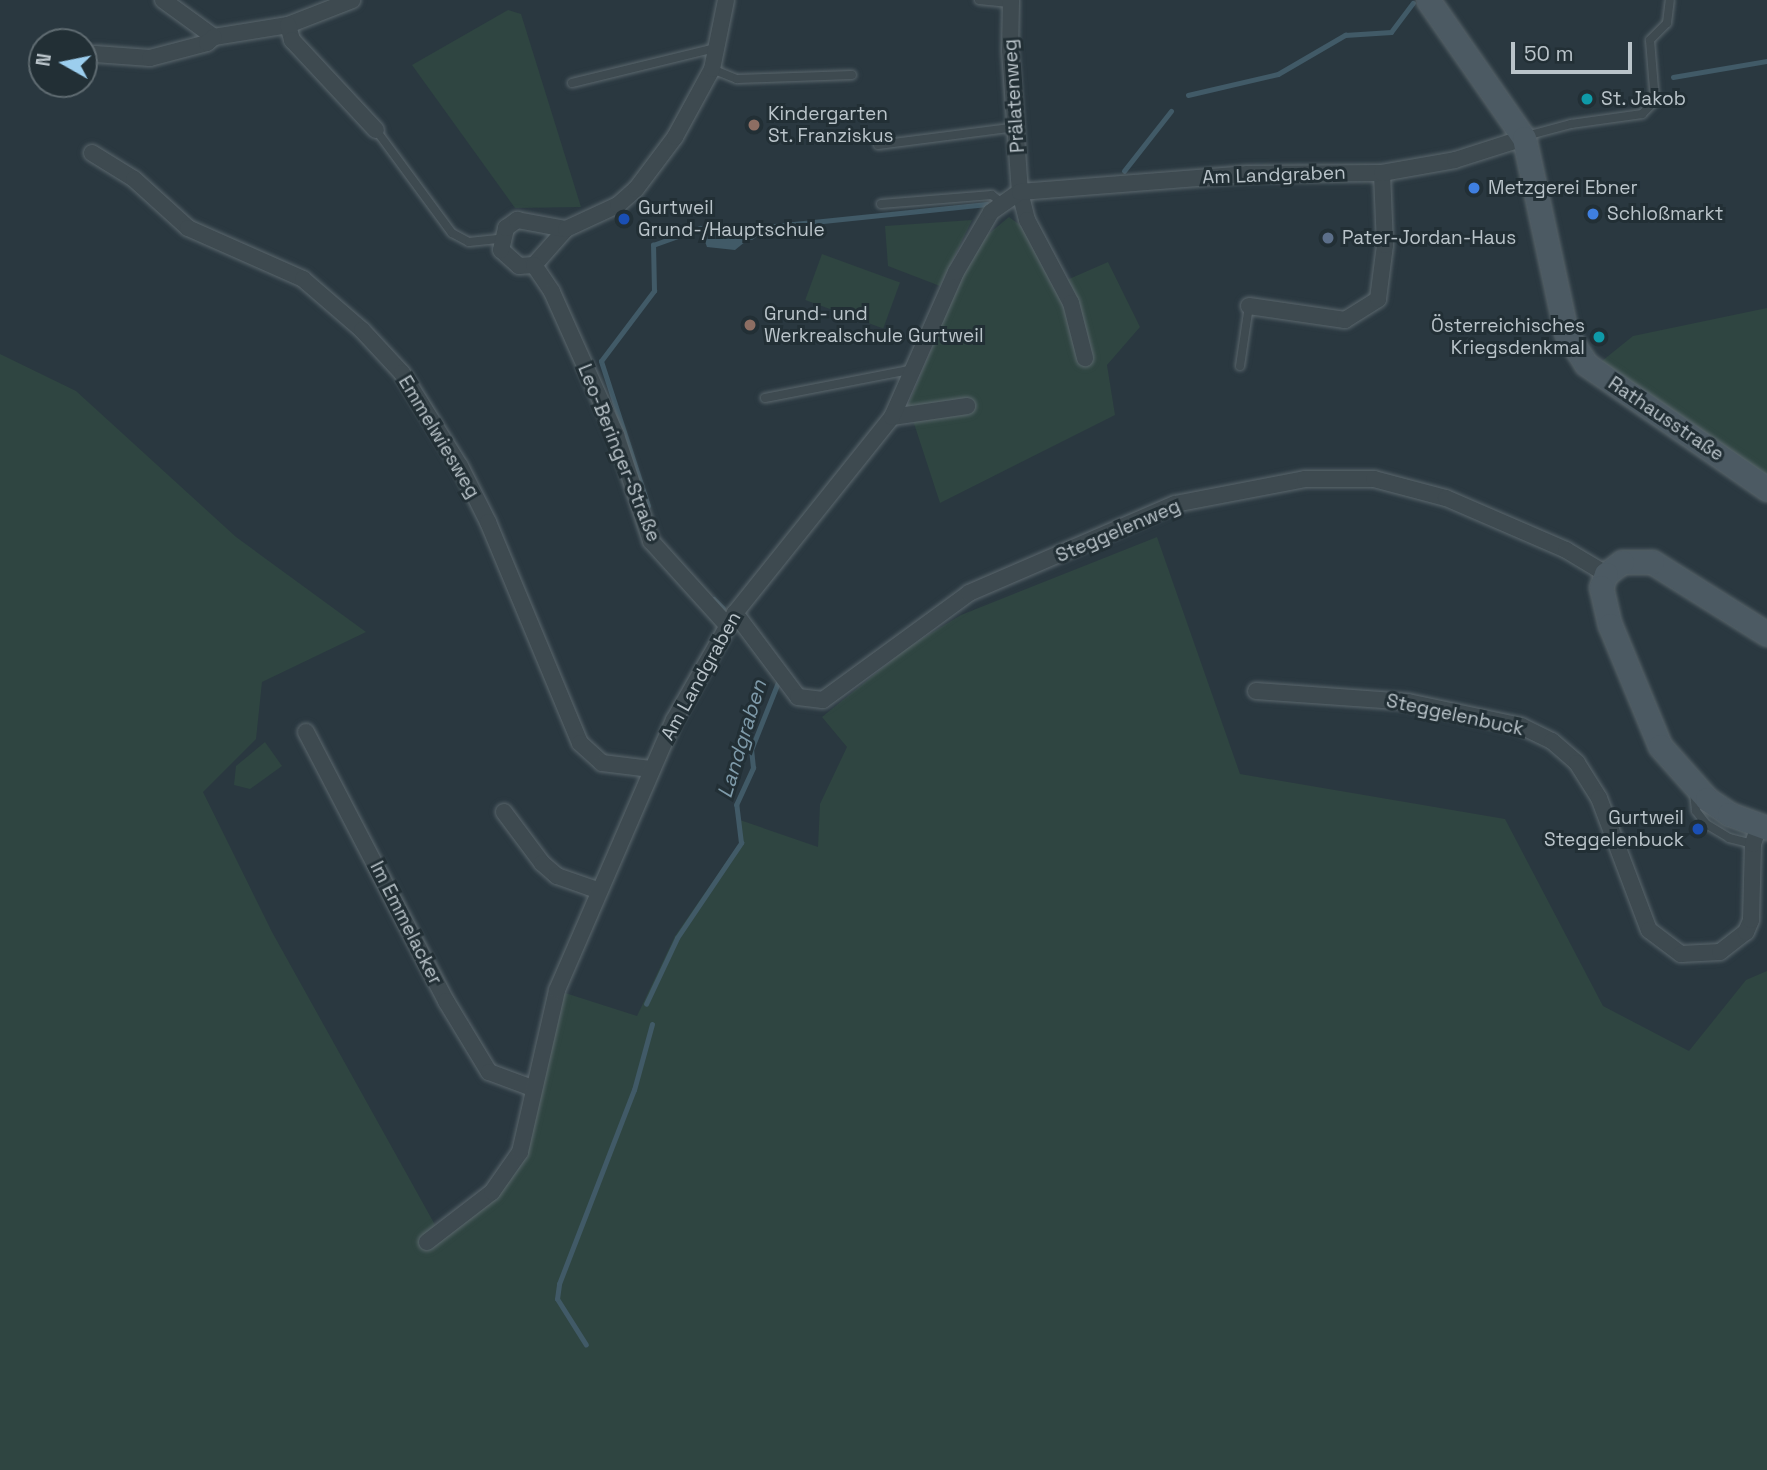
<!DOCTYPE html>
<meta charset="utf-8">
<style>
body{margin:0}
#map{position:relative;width:1767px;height:1470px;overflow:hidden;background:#2a3840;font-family:"Space Grotesk",sans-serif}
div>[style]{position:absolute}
.green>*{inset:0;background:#2f4541;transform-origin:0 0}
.water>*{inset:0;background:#415a67}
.stream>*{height:4.5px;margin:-2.25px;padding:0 2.25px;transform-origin:2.25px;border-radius:2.25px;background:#415a67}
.roads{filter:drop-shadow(0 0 2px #5b676d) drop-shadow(0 0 2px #5b676d)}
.service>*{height:8px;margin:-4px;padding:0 4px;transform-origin:4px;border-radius:4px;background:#3e4a50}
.minor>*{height:16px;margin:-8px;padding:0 8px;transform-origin:8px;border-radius:8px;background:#3e4a50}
.secondary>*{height:23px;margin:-11.5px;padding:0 11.5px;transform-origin:11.5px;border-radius:11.5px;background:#4c5a63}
.dots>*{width:19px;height:19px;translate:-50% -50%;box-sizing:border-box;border:4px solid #222f35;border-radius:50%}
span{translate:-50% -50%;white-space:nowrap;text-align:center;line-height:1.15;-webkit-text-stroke:6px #222f35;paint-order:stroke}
.street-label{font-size:19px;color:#bac4ca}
.poi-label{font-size:19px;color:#bac4ca}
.left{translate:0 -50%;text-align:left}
.right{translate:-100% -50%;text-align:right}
.water-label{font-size:21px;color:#7f9baa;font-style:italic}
.north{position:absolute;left:28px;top:28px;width:70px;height:70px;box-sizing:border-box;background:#222f35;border:2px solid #5f6b71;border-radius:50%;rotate:279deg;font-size:19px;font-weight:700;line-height:28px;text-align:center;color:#bac4ca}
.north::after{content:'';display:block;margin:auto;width:24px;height:32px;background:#9cceee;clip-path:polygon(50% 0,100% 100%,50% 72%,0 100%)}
.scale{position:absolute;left:1511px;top:42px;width:121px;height:32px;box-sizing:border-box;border:4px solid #bac4ca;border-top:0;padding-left:9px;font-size:21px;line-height:24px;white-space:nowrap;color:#bac4ca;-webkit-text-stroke:5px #222f35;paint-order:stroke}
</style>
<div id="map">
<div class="green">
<div style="clip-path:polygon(508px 10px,521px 14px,581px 207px,515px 208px,412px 65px)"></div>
<div style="clip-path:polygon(1009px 217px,1023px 227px,1053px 286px,1108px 262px,1140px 327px,1107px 365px,1115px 415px,940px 503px,908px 405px,967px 263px,986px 236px)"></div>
<div style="clip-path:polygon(972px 220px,940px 286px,888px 266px,885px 226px)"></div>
<div style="left:822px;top:254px;width:83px;height:49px;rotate:20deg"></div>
<div style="clip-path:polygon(1767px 308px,1767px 475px,1597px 365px,1633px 336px)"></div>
<div style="clip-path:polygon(0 354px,76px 391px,236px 537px,366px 632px,262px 682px,256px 739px,203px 792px,272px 932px,439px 1232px,523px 1153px,562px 992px,637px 1016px,675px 936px,740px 842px,737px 819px,818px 847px,820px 804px,847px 747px,822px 717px,907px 648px,961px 615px,1157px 537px,1240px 774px,1505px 819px,1603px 1006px,1689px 1051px,1746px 980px,1767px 971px,1767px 1470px,0 1470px)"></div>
<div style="clip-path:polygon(265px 742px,282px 766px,250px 789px,234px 785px,236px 766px)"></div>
</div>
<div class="water">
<div style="clip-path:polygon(731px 225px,751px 237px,735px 250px,707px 247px,700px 228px)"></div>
</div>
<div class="stream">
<div style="left:1673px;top:77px;width:95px;rotate:-9.7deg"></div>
<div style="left:1188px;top:95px;width:92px;rotate:-13.1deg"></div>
<div style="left:1278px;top:74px;width:78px;rotate:-30.2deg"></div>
<div style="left:1345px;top:35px;width:46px;rotate:-3.7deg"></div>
<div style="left:1391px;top:32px;width:36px;rotate:-53deg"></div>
<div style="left:1124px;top:171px;width:76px;rotate:-51.9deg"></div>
<div style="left:751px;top:237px;width:17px;rotate:-36deg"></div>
<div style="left:765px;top:227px;width:223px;rotate:-5.9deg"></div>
<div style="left:648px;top:506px;width:152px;rotate:-108deg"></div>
<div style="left:601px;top:361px;width:88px;rotate:-52.9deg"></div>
<div style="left:654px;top:291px;width:46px;rotate:-91.2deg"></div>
<div style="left:653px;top:245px;width:50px;rotate:-19.9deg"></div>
<div style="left:714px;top:599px;width:13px;rotate:45deg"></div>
<div style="left:646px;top:1004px;width:73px;rotate:-64.8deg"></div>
<div style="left:677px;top:938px;width:115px;rotate:-56deg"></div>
<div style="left:741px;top:843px;width:38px;rotate:-97deg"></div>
<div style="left:736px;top:805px;width:41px;rotate:-65.3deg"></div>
<div style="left:753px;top:768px;width:18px;rotate:-96deg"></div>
<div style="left:751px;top:750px;width:75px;rotate:-68.2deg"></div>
<div style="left:586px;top:1345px;width:54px;rotate:-122.2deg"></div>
<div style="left:557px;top:1299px;width:15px;rotate:-82deg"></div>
<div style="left:559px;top:1284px;width:208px;rotate:-68.9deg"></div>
<div style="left:634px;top:1090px;width:68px;rotate:-74.7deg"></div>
</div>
<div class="roads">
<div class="service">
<div style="left:979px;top:0;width:30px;rotate:6deg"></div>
<div style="left:712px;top:69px;width:27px;rotate:22deg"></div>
<div style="left:737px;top:79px;width:115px;rotate:-2deg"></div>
<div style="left:572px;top:83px;width:148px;rotate:-13.7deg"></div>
<div style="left:376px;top:130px;width:128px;rotate:53.6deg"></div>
<div style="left:452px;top:233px;width:19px;rotate:28deg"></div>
<div style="left:469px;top:242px;width:31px;rotate:-6deg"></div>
<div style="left:1526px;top:136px;width:47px;rotate:-14.9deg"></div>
<div style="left:1571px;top:124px;width:72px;rotate:-8deg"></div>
<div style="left:1642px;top:114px;width:18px;rotate:-45deg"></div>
<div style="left:1655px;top:101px;width:61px;rotate:-94.7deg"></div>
<div style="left:1650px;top:40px;width:24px;rotate:-45deg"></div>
<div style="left:1667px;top:23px;width:23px;rotate:-83deg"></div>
<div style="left:878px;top:145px;width:139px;rotate:-7.4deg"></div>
<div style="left:881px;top:204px;width:111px;rotate:-4.6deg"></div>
<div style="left:992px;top:195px;width:13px;rotate:39deg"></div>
<div style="left:1240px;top:366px;width:61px;rotate:-81.5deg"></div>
<div style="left:765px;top:398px;width:152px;rotate:-11deg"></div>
<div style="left:1694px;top:792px;width:19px;rotate:84deg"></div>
<div style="left:1696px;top:811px;width:16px;rotate:52deg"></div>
<div style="left:1706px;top:824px;width:27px;rotate:31deg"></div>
<div style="left:1729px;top:838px;width:25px;rotate:14deg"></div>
</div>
<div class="minor">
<div style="left:163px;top:0;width:63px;rotate:36deg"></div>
<div style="left:214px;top:37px;width:75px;rotate:-9.2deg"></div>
<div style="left:288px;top:25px;width:69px;rotate:-21.3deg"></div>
<div style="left:1011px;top:0;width:50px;rotate:91.1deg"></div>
<div style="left:1010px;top:50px;width:142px;rotate:86deg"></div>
<div style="left:1020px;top:192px;width:29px;rotate:76deg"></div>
<div style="left:1027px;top:220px;width:94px;rotate:62.1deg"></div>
<div style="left:1071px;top:303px;width:57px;rotate:75.7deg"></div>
<div style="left:288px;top:25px;width:16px;rotate:75deg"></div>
<div style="left:292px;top:40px;width:123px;rotate:47deg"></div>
<div style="left:95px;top:54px;width:55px;rotate:4.2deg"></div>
<div style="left:150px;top:58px;width:59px;rotate:-14.7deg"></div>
<div style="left:207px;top:43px;width:9px;rotate:-41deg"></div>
<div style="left:92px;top:153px;width:49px;rotate:31.8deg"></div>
<div style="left:134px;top:179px;width:73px;rotate:42.2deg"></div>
<div style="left:188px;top:228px;width:126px;rotate:23.9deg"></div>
<div style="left:303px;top:279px;width:78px;rotate:40.8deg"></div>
<div style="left:362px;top:330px;width:59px;rotate:47.1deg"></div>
<div style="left:402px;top:373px;width:110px;rotate:58.1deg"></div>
<div style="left:460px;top:466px;width:63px;rotate:63.4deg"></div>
<div style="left:488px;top:522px;width:239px;rotate:67.4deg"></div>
<div style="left:580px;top:743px;width:30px;rotate:42deg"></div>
<div style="left:602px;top:763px;width:49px;rotate:7deg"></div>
<div style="left:566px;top:229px;width:48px;rotate:131.6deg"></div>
<div style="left:534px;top:265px;width:15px;rotate:176deg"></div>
<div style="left:519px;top:266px;width:24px;rotate:-138deg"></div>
<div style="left:501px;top:250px;width:23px;rotate:-77deg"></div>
<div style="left:506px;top:228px;width:14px;rotate:-36deg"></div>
<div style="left:517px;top:220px;width:50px;rotate:10.4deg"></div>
<div style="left:566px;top:229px;width:57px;rotate:-24.8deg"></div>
<div style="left:618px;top:205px;width:24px;rotate:-42deg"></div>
<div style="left:636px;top:189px;width:65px;rotate:-53.1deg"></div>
<div style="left:675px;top:137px;width:77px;rotate:-61.4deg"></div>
<div style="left:712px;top:69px;width:70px;rotate:-78.5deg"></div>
<div style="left:534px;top:265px;width:32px;rotate:56deg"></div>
<div style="left:552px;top:292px;width:157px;rotate:65.9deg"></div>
<div style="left:616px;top:435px;width:112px;rotate:71.7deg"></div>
<div style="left:651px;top:541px;width:113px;rotate:47.9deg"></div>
<div style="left:1249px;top:306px;width:97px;rotate:8.3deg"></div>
<div style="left:1345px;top:320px;width:39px;rotate:-32deg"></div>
<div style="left:1378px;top:299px;width:54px;rotate:-82.6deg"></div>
<div style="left:1385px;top:245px;width:72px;rotate:-92.4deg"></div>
<div style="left:892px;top:417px;width:76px;rotate:-8.3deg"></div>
<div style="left:735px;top:613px;width:105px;rotate:53.1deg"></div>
<div style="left:798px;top:697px;width:25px;rotate:7deg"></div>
<div style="left:823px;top:700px;width:181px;rotate:-36.2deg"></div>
<div style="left:969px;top:593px;width:224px;rotate:-23.4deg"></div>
<div style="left:1175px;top:504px;width:132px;rotate:-10.9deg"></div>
<div style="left:1305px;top:479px;width:69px"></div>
<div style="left:1374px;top:479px;width:74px;rotate:14.8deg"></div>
<div style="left:1446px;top:498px;width:131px;rotate:23.4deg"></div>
<div style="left:1566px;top:550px;width:47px;rotate:31deg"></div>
<div style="left:1256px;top:691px;width:152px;rotate:4.1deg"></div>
<div style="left:1408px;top:702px;width:116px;rotate:12deg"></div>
<div style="left:1521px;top:726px;width:34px;rotate:26deg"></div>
<div style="left:1552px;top:741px;width:33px;rotate:41deg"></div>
<div style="left:1577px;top:763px;width:41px;rotate:57.8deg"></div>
<div style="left:1599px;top:798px;width:141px;rotate:69.3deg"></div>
<div style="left:1649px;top:930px;width:40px;rotate:37deg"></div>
<div style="left:1681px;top:954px;width:39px;rotate:-3deg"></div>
<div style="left:1720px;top:952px;width:33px;rotate:-38deg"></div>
<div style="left:1746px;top:932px;width:13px;rotate:-67deg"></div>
<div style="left:1751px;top:920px;width:76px;rotate:-88.5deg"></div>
<div style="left:1753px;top:844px;width:19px;rotate:-72deg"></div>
<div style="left:306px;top:732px;width:303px;rotate:62.5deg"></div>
<div style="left:446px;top:1001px;width:83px;rotate:58.8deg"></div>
<div style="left:489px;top:1072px;width:46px;rotate:20.4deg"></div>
<div style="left:504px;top:812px;width:64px;rotate:53.3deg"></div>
<div style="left:542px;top:863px;width:20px;rotate:41deg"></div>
<div style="left:557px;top:876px;width:42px;rotate:19.3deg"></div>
<div style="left:427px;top:1242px;width:82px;rotate:-37.6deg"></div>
<div style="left:492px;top:1192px;width:49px;rotate:-55deg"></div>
<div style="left:520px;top:1152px;width:166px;rotate:-77.1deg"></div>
<div style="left:557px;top:990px;width:294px;rotate:-66.6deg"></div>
<div style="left:674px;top:720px;width:123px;rotate:-60.3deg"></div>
<div style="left:735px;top:613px;width:251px;rotate:-51.3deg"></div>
<div style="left:892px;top:417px;width:158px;rotate:-66.2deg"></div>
<div style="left:956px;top:272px;width:69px;rotate:-59.7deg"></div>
<div style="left:991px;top:212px;width:35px;rotate:-35deg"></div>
<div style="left:1020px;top:192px;width:229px;rotate:-4.5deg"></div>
<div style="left:1248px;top:174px;width:134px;rotate:-0.4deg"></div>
<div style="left:1382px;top:173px;width:74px;rotate:-10.1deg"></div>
<div style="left:1455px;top:160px;width:72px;rotate:-17.7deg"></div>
</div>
<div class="secondary">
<div style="left:1428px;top:0;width:168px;rotate:55.2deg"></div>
<div style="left:1524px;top:138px;width:199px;rotate:77.8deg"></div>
<div style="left:1566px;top:333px;width:37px;rotate:57deg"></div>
<div style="left:1586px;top:364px;width:220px;rotate:34.6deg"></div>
<div style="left:1767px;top:634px;width:136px;rotate:-147.9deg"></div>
<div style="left:1652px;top:562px;width:30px;rotate:180deg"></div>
<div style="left:1622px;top:562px;width:20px;rotate:143deg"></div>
<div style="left:1606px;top:574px;width:14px;rotate:111deg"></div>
<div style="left:1601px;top:587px;width:39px;rotate:77deg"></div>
<div style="left:1610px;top:625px;width:131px;rotate:67.5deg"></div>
<div style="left:1660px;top:746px;width:71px;rotate:48.4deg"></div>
<div style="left:1707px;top:799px;width:27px;rotate:34deg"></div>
<div style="left:1729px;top:814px;width:40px;rotate:20.2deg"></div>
</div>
</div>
<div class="dots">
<div style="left:1587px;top:99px;background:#0f9aa8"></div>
<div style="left:754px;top:125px;background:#8d6e63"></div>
<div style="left:1474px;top:188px;background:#3f7fe0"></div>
<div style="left:1593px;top:214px;background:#3f7fe0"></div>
<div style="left:624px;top:219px;background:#1a4fb4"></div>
<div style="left:1328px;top:238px;background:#5c6f8a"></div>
<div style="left:750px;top:325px;background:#8d6e63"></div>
<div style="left:1599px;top:337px;background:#0f9aa8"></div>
<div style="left:1698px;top:829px;background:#1a4fb4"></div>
</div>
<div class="street-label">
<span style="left:1014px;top:96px;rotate:-94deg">Prälatenweg</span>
<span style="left:1274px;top:175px;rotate:-2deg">Am Landgraben</span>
<span style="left:1666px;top:419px;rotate:34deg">Rathausstraße</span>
<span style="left:439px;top:437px;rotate:59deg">Emmelwiesweg</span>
<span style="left:619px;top:453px;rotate:68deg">Leo-Beringer-Straße</span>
<span style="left:1118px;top:531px;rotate:-23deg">Steggelenweg</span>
<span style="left:701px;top:676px;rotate:-61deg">Am Landgraben</span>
<span style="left:1455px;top:715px;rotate:12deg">Steggelenbuck</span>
<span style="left:406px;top:923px;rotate:63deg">Im Emmelacker</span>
</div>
<div class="poi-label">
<span class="left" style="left:1601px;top:99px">St. Jakob</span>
<span class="left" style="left:768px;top:125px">Kindergarten<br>St. Franziskus</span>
<span class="left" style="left:1488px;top:188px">Metzgerei Ebner</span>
<span class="left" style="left:638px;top:219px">Gurtweil<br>Grund-/Hauptschule</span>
<span class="left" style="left:1607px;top:214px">Schloßmarkt</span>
<span class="left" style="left:1342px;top:238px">Pater-Jordan-Haus</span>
<span class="left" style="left:764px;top:325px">Grund- und<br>Werkrealschule Gurtweil</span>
<span class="right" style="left:1585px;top:337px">Österreichisches<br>Kriegsdenkmal</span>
<span class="right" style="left:1684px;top:829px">Gurtweil<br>Steggelenbuck</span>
</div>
<div class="water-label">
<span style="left:742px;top:739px;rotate:-73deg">Landgraben</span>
</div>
<div class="north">N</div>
<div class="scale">50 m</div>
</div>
